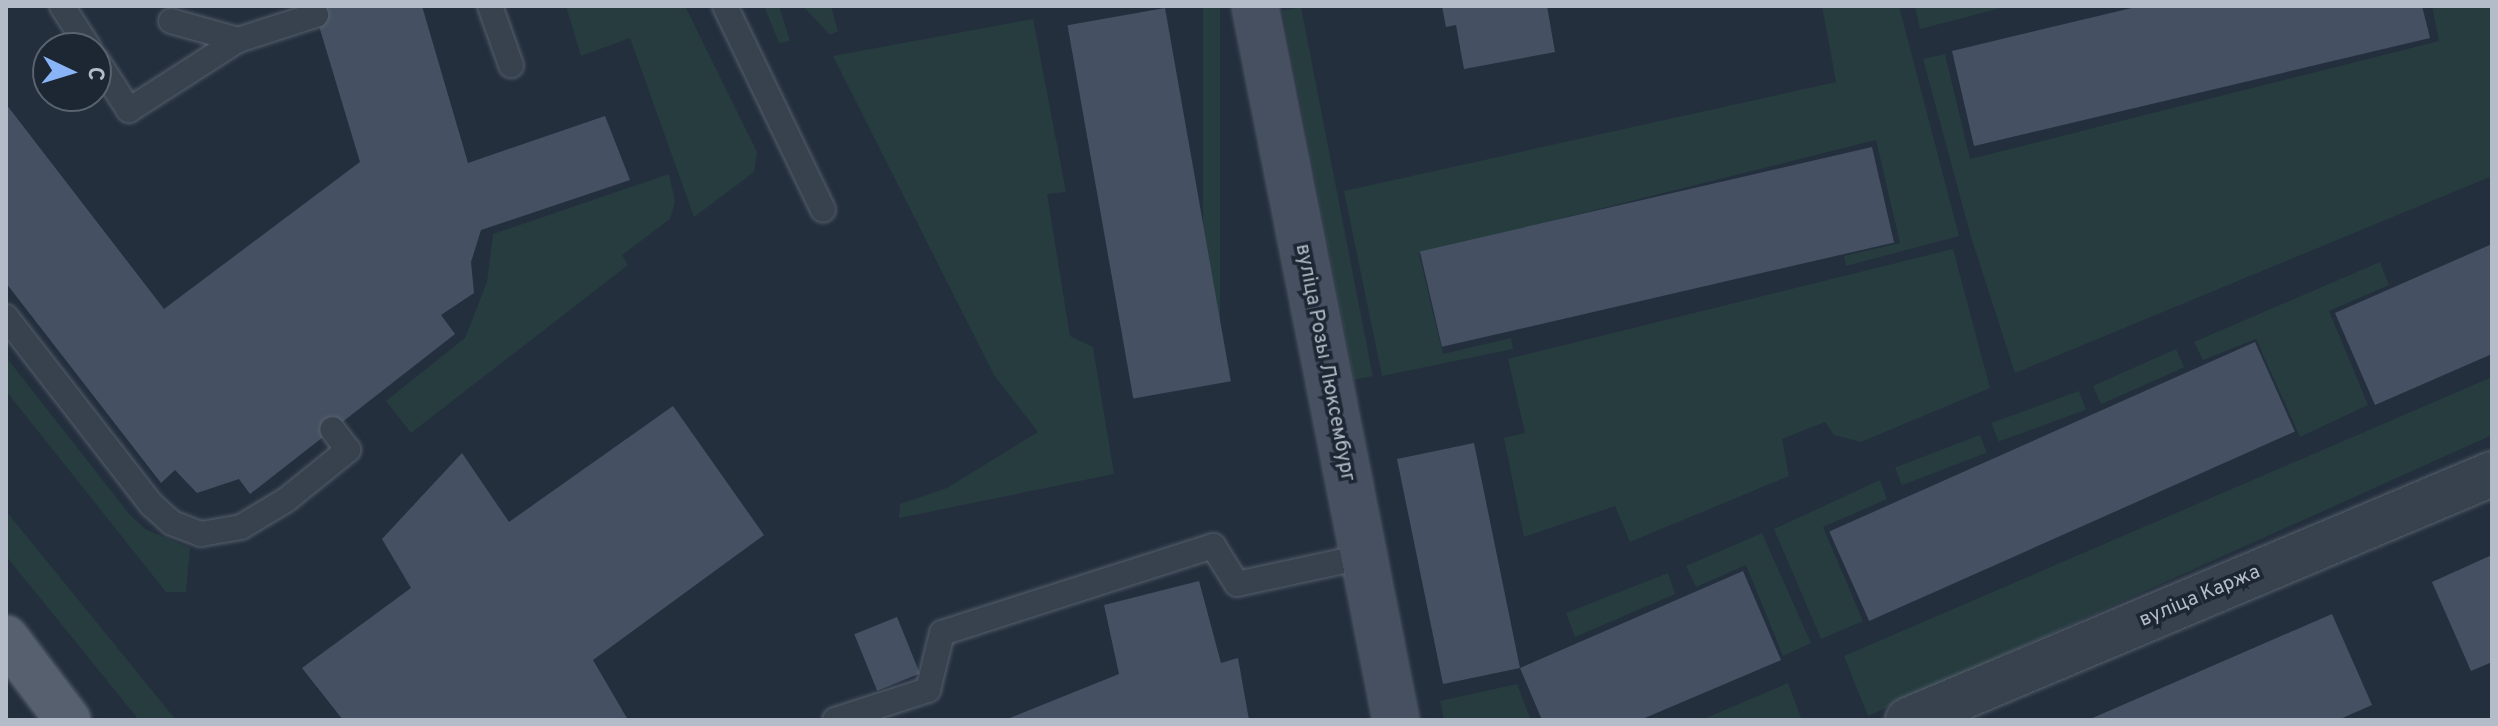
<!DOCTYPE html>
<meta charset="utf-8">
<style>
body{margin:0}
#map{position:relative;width:2498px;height:726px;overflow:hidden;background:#242f3e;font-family:Overpass,sans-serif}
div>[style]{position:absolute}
.green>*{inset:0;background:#263c3f;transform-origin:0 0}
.building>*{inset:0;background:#455162;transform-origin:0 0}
.roads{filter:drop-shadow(0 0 2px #565f6c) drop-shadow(0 0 2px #565f6c)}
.lane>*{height:24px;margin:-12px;padding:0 12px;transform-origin:12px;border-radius:12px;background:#38414e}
.street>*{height:44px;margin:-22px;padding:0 22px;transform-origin:22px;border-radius:22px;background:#38414e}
.secondary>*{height:44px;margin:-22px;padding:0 22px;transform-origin:22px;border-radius:22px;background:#465061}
.primary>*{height:44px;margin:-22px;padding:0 22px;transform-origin:22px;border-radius:22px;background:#56606e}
span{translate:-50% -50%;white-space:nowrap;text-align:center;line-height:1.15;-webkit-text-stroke:7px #1d2633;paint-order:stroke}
.street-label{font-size:20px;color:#b4bcc9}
.frame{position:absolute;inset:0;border:8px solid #b4bcc9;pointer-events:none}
.north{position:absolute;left:32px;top:32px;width:80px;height:80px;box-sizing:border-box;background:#1d2633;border:2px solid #59626f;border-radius:50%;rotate:94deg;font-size:22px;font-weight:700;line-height:32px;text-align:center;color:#b4bcc9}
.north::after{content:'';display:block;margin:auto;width:28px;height:36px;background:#8ab4f8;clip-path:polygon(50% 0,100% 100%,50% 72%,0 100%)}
</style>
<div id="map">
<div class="green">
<div style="clip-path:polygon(566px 6px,685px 6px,757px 152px,754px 172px,694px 217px,630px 38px,581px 56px)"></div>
<div style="clip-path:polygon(764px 6px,779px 6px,790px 41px,779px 43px)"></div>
<div style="clip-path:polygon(803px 6px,831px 6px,838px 31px,830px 35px)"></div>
<div style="left:1203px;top:6px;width:17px;height:375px"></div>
<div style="clip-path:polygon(1822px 6px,1899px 6px,1959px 236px,1846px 266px,1844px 256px,1900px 243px,1876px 140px,1419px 254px,1443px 354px,1511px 338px,1513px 349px,1382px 376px,1344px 191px,1836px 82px)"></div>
<div style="clip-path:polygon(1915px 6px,2009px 6px,1920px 29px)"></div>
<div style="clip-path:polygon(2432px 6px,2492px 6px,2492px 176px,2015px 373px,1971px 237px,1923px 59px,1945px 54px,1970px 159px,2439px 41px)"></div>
<div style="left:1301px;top:7px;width:376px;height:19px;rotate:79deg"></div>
<div style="clip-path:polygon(1033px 19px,1066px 192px,1047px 194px,1070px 336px,1093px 347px,1114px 474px,899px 518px,900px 504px,947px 488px,1038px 432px,994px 375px,833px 56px)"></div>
<div style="clip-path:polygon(669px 174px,675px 202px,670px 219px,622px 255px,628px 265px,411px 433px,386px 401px,465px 338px,487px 282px,493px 234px)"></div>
<div style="clip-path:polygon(1953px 249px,1990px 388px,1861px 442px,1834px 435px,1825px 422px,1782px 439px,1789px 476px,1630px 542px,1615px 506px,1524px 537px,1504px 438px,1525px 433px,1508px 359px)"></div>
<div style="clip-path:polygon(2380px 262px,2389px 285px,2329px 311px,2368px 405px,2300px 437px,2256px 339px,2203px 360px,2194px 342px)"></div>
<div style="left:2176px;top:349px;width:20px;height:91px;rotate:66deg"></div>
<div style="clip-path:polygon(6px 357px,130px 515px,145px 529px,190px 548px,186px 592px,166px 592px,6px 391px)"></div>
<div style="clip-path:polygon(2492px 377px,2492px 435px,1868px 716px,1844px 656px)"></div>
<div style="left:2079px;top:391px;width:20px;height:93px;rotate:70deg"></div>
<div style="left:1980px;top:435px;width:19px;height:91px;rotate:69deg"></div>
<div style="clip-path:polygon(1880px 480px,1887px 499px,1823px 527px,1863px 621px,1821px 639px,1774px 529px)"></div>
<div style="clip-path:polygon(6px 511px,176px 720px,139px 720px,6px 556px)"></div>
<div style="clip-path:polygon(1762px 533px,1811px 643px,1783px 656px,1746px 565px,1696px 587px,1686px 566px)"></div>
<div style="clip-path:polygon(1668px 573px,1675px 594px,1575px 637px,1566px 613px)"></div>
<div style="clip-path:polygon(1788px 683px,1802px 720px,1701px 720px)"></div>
<div style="clip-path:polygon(1517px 684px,1531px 720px,1444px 720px,1440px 701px)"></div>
</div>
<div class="building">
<div style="clip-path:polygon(313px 6px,422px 6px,468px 163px,605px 116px,630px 180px,481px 230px,471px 262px,474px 293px,441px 315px,455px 334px,250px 494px,239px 479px,197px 493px,175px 470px,161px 483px,6px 283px,6px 104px,164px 309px,360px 162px)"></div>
<div style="clip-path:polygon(1442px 6px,1547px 6px,1555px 52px,1464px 69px,1456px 25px,1446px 27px)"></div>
<div style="clip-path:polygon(2140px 6px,2422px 6px,2430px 38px,1974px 146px,1952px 51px)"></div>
<div style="left:1165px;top:8px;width:379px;height:99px;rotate:80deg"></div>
<div style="left:1872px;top:147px;width:98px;height:464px;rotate:77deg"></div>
<div style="clip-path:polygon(2492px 244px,2492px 354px,2375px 405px,2335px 313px)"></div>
<div style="left:2255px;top:342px;width:98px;height:466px;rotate:66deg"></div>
<div style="clip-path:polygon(673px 406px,764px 535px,593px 660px,628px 720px,343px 720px,302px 668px,411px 588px,382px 539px,462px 453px,509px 522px)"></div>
<div style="clip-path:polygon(1474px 443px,1520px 668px,1743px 571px,1781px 660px,1640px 720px,1542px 720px,1520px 668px,1443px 684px,1397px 459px)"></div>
<div style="clip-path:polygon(2492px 555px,2492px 662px,2471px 671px,2432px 582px)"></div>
<div style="clip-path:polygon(1199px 581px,1221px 663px,1238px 658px,1249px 720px,1005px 720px,1119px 674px,1104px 605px)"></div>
<div style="clip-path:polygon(2332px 614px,2372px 705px,2338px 720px,2088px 720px)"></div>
<div style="left:897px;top:617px;width:61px;height:46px;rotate:68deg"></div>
</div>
<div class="roads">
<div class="lane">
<div style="left:62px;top:6px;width:50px;rotate:57.3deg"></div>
<div style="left:490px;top:6px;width:63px;rotate:70.4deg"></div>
<div style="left:725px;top:6px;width:226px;rotate:64.3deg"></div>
<div style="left:171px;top:21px;width:70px;rotate:15.8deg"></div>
<div style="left:96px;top:59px;width:61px;rotate:57.1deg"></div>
<div style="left:129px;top:110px;width:130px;rotate:-32.7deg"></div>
<div style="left:238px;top:40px;width:82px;rotate:-17.8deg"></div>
<div style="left:6px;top:317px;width:238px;rotate:52.2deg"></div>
<div style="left:152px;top:505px;width:27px;rotate:42deg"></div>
<div style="left:172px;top:523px;width:31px;rotate:21deg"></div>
<div style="left:201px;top:534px;width:41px;rotate:-9.9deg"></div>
<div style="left:241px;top:527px;width:52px;rotate:-31deg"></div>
<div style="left:286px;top:500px;width:80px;rotate:-38.9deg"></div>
<div style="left:348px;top:450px;width:26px;rotate:-127deg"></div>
<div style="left:835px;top:720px;width:98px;rotate:-17.9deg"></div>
<div style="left:928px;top:690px;width:59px;rotate:-76.2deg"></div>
<div style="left:942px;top:633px;width:285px;rotate:-17.8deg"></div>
<div style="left:1213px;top:546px;width:45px;rotate:57.7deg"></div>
<div style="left:1237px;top:584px;width:128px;rotate:-12.2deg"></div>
</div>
<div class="street">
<div style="left:1908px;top:720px;width:634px;rotate:-22.84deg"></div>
</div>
<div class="secondary">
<div style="left:1255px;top:6px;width:728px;rotate:78.83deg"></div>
</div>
<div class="primary">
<div style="left:6px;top:638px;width:103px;rotate:52.9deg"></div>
</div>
</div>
<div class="street-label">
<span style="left:1324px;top:363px;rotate:79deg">вуліца Розы Люксембург</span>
<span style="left:2200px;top:597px;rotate:-23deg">вуліца Каржа</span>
</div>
<div class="frame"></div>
<div class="north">С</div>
</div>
